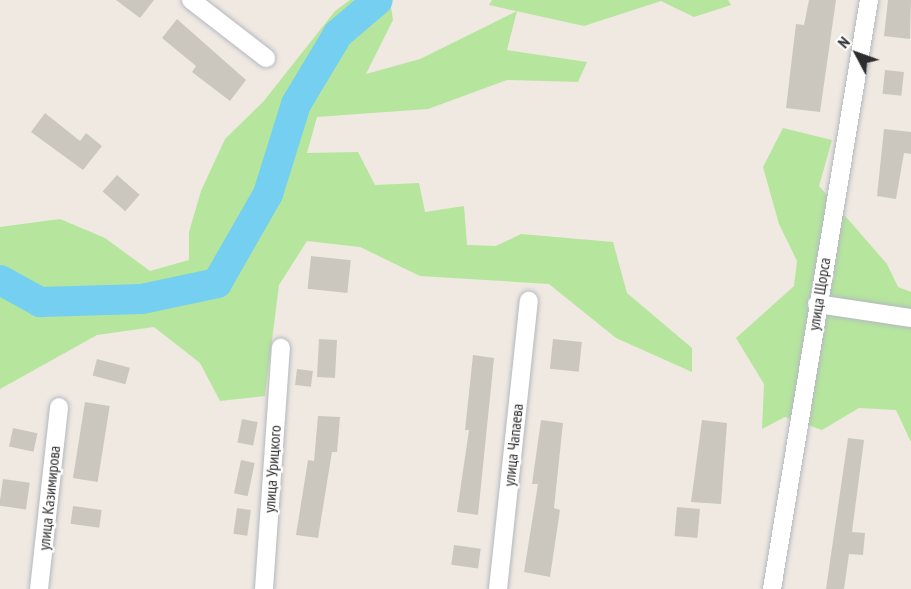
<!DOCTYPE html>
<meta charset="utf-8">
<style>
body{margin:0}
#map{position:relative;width:911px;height:589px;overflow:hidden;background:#efe9e1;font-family:"PT Sans Narrow",sans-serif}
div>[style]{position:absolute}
.green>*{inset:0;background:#b6e59e}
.river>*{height:30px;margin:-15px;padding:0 15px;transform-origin:15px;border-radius:15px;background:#75cff0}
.building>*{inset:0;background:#cbc7bf;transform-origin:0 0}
.roads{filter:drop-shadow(0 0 2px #b4b7c1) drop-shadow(0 0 2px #b4b7c1)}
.street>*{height:18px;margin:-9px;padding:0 9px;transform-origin:9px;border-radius:9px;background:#fff}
span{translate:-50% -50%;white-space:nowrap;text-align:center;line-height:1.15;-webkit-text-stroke:4.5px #fff;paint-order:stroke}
.street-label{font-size:16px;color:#2e2e2e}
.north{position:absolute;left:827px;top:24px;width:60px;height:60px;-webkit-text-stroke:4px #fff;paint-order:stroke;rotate:311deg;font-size:16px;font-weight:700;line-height:24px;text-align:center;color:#2e2e2e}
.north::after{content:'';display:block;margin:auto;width:21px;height:27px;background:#2e2e2e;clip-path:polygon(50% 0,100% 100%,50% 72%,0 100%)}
</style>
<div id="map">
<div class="green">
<div style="clip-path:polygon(350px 0,390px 0,393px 20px,366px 74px,420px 59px,517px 11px,507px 50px,587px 62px,578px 82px,507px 80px,428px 109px,317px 117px,307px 153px,358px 152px,375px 185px,419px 183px,425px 212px,464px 206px,467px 245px,496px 246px,521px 234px,613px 242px,627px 293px,692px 348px,692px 372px,616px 338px,549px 284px,420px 276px,360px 247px,307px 241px,279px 285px,265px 396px,220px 401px,200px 363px,154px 327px,97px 335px,0 389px,0 227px,60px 219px,105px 238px,150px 271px,189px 260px,189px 232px,201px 191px,225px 139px,263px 102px,335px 11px)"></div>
<div style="clip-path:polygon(492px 0,728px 0,731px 5px,694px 17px,661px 1px,584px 26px,489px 5px)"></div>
<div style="clip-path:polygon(783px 128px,832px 140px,819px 186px,887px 264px,898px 287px,911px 292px,911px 442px,896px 410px,859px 408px,822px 430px,785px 417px,762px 429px,764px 384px,736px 338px,794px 286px,797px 261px,779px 224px,763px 167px)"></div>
</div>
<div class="river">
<div style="left:0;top:280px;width:46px;rotate:28.8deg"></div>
<div style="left:40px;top:302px;width:102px;rotate:-1.7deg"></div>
<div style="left:142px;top:299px;width:77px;rotate:-12deg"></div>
<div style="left:217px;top:283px;width:103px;rotate:-60.2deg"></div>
<div style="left:268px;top:194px;width:94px;rotate:-72.7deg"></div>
<div style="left:296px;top:104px;width:82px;rotate:-59deg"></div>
<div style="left:338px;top:34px;width:52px;rotate:-40.4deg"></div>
</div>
<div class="building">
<div style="clip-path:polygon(116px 0,154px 0,140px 18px)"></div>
<div style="clip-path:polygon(809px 0,836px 0,820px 112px,786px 108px,796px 24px,804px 25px)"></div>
<div style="clip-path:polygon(888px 0,911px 0,910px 39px,884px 36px)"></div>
<div style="clip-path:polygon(177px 19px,246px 80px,230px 101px,192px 72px,196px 66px,162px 38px)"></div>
<div style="left:885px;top:70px;width:19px;height:24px;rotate:6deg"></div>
<div style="clip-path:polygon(45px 113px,80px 141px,86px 133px,102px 146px,83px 170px,31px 132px)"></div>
<div style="clip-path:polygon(884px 129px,911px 132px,911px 154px,904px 153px,896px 199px,877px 196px)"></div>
<div style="left:117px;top:175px;width:30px;height:22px;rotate:41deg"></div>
<div style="left:311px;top:256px;width:40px;height:33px;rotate:6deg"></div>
<div style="left:319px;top:339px;width:18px;height:38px;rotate:3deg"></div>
<div style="left:553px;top:339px;width:29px;height:30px;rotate:6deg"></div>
<div style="clip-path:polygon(473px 355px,494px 358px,478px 515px,457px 512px,469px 430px,465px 430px)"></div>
<div style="left:97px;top:359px;width:34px;height:17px;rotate:15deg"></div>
<div style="left:297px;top:369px;width:16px;height:16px;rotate:7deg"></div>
<div style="left:85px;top:402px;width:25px;height:77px;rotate:9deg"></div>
<div style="clip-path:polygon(318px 416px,340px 417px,337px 452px,332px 452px,318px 538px,296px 535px,308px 460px,314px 461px)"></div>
<div style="left:242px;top:419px;width:16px;height:24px;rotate:11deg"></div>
<div style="clip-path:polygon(541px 420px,563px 423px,554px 508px,560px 510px,550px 577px,524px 572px,538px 484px,532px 484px)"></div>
<div style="clip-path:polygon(702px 420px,727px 423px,721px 504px,691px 502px)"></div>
<div style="left:13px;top:428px;width:25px;height:19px;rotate:12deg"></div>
<div style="clip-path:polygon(848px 438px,864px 440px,852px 532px,865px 533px,863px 555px,849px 554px,844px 589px,826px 589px)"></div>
<div style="left:241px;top:460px;width:14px;height:34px;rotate:12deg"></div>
<div style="left:3px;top:479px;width:27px;height:27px;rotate:8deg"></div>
<div style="left:73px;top:506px;width:29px;height:18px;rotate:8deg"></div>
<div style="left:677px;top:507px;width:23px;height:29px;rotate:5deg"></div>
<div style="left:237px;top:508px;width:14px;height:26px;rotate:8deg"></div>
<div style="left:454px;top:545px;width:27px;height:20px;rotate:8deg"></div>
</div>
<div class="roads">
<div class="street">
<div style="left:191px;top:0;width:95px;rotate:37.7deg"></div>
<div style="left:817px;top:304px;width:95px;rotate:8.5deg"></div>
<div style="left:39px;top:589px;width:183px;rotate:-83.7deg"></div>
<div style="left:264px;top:589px;width:242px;rotate:-86deg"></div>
<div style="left:498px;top:589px;width:290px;rotate:-83.9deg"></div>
<div style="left:772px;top:589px;width:597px;rotate:-80.65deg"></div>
</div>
</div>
<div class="street-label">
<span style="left:819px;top:294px;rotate:-81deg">улица Щорса</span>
<span style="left:513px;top:445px;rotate:-84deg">улица Чапаева</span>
<span style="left:272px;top:469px;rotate:-86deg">улица Урицкого</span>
<span style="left:49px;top:498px;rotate:-84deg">улица Казимирова</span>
</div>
<div class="north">N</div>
</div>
